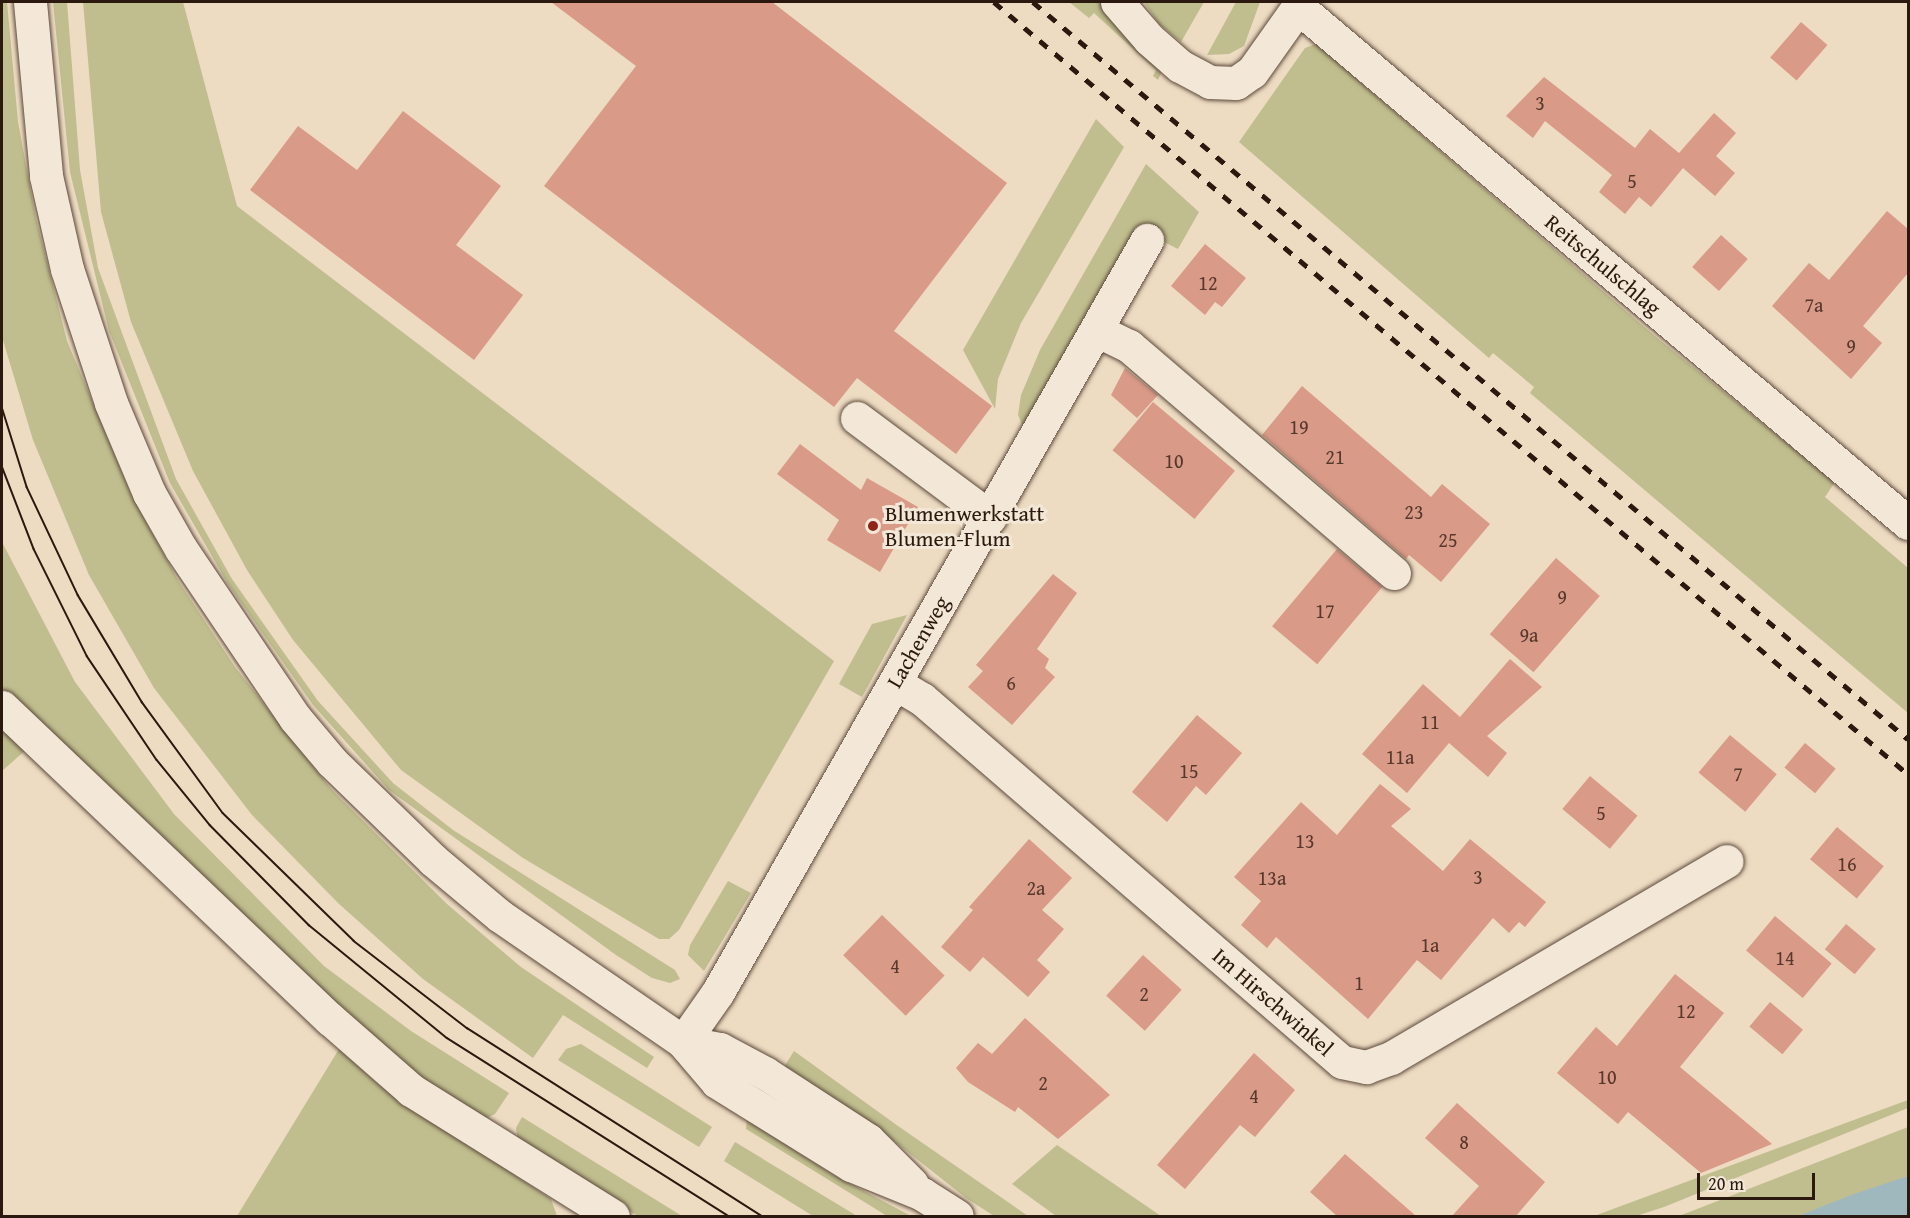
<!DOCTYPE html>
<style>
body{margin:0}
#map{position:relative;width:1910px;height:1218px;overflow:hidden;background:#eddbc2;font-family:"Gentium Book Plus",serif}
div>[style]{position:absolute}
.green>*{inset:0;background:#c0be8e}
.water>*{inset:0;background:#9eb8be}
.building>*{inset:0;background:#d99a88;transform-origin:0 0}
.roads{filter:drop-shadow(0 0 2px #5c493b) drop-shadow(0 0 2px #5c493b)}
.minor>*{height:33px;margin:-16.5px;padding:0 16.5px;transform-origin:16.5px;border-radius:16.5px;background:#f3e8d7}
.tram>*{height:1.5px;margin:-0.75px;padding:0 0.75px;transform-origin:0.75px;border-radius:0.75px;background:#2b180e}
.rail>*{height:4.5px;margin-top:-2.25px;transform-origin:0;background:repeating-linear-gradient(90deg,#2b180e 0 10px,transparent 0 20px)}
.dots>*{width:16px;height:16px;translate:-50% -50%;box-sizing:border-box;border:3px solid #f3e8d7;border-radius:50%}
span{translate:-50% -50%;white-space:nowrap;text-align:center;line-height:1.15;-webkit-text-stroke:6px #f3e8d7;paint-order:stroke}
.number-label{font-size:20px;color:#56382c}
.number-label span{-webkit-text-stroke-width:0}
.street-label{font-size:22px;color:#2b180e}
.poi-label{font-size:22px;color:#2b180e}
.left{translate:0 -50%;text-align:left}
.frame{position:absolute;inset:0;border:3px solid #2b180e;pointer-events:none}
.scale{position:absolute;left:1697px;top:1173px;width:118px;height:27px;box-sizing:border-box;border:3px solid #2b180e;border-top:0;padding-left:8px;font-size:18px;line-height:21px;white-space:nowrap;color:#2b180e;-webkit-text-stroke:4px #f3e8d7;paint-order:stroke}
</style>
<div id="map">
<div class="green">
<div style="clip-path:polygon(2px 2px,7px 2px,18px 122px,36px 219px,67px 341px,131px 494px,179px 582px,235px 667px,331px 789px,447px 904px,521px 967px,654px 1057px,647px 1068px,563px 1015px,533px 1058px,423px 979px,338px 903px,252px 815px,154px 688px,89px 575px,33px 440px,2px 337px)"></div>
<div style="clip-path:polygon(53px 2px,67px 2px,80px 170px,98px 268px,176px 479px,232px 579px,318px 701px,393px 783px,453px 830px,675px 970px,680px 979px,670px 983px,652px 978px,616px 955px,389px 790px,313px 705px,228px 584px,170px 483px,109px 331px,70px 172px)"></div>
<div style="clip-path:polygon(83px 2px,183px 2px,237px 206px,834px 661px,679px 930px,669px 939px,659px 939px,523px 858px,401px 770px,293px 640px,247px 570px,193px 471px,131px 322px,101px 212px)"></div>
<div style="clip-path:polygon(1069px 2px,1102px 2px,1162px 71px,1158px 80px,1153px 76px,1156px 70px,1094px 13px,1089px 18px)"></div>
<div style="clip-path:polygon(1144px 2px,1204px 2px,1181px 42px,1159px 24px)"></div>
<div style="clip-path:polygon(1236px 2px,1260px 2px,1244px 46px,1229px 54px,1207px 55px)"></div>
<div style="clip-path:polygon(1316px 44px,1656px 337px,1835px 482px,1825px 497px,1908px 568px,1908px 713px,1530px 393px,1534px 387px,1493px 353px,1489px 358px,1239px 142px,1305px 48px)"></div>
<div style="clip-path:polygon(1096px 119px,1124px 147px,1021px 323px,998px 379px,995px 409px,963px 350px)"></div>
<div style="clip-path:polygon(1146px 164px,1199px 212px,1178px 249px,1154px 237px,1023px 427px,1018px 415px,1021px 395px,1040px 350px)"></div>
<div style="clip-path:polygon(2px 542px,75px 682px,174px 814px,324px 966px,411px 1031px,509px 1093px,495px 1114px,485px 1119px,415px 1074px,355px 1026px,2px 688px)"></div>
<div style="clip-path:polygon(907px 615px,862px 697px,839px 684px,872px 624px)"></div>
<div style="clip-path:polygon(2px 722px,28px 748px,2px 771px)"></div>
<div style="clip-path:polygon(728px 881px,751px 893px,704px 971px,688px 955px,690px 945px)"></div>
<div style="clip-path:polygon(581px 1044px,712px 1127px,699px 1147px,558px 1060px,566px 1049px)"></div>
<div style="clip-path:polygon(339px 1049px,378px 1084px,551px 1199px,557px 1216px,237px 1216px)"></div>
<div style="clip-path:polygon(794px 1051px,898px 1126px,1028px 1216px,994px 1216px,966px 1198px,875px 1126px,784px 1067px)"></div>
<div style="clip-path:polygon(1908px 1100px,1908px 1108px,1664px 1207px,1636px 1216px,1594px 1216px)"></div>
<div style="clip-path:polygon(522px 1117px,682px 1216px,638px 1216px,518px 1143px,516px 1128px)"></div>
<div style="clip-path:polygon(747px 1120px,834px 1175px,911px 1216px,887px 1216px,746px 1129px)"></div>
<div style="clip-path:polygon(1908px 1127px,1908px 1176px,1798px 1216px,1679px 1216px)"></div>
<div style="clip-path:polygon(735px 1142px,857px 1216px,813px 1216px,724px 1161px)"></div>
<div style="clip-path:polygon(1057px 1145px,1161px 1216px,1056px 1216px,1012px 1184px)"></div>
</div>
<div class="water">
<div style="clip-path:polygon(1908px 1176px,1908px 1216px,1798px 1216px,1854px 1194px)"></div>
</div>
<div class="building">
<div style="clip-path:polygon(551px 2px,772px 2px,1007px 183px,894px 331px,992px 406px,956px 454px,857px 378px,834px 407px,544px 186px,636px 66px)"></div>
<div style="left:1801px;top:22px;width:35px;height:47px;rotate:41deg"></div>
<div style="clip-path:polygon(1544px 77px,1635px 148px,1650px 129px,1679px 153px,1714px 113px,1736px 133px,1716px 156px,1735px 173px,1715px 196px,1683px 168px,1651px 207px,1639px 197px,1625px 214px,1599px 192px,1612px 175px,1545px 121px,1533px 138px,1506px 116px)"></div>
<div style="clip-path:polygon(403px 111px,501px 186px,456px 245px,523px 295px,474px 360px,250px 190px,298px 126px,357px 170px)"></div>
<div style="clip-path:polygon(1887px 211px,1908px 229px,1908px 273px,1863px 326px,1882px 343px,1851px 379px,1772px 306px,1809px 263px,1829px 280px)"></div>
<div style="left:1721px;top:235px;width:36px;height:43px;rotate:42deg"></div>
<div style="clip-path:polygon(1205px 244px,1246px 278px,1222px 307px,1215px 302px,1205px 315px,1171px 286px)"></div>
<div style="clip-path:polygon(1125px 368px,1158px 395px,1137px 418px,1111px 395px)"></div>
<div style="clip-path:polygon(1302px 386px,1431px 497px,1442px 484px,1490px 524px,1441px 582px,1409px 555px,1406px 559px,1262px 435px)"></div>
<div style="left:1153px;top:402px;width:107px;height:63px;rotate:40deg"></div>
<div style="clip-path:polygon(800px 444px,861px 490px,867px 478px,918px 507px,880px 572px,827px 540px,839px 520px,777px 474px)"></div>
<div style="left:1337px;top:549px;width:59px;height:101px;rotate:40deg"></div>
<div style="left:1556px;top:558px;width:58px;height:101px;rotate:41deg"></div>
<div style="clip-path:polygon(1053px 574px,1077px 593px,1037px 649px,1049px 659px,1045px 668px,1055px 677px,1012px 725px,968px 687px,983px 671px,976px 665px)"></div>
<div style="clip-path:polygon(1510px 659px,1542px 687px,1487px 736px,1507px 753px,1488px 777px,1449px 743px,1407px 793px,1362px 754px,1423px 684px,1460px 717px)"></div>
<div style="clip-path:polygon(1197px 715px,1242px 753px,1206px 795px,1196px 786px,1167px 822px,1132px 792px)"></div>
<div style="left:1730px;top:735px;width:61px;height:49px;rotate:40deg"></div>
<div style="left:1805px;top:743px;width:40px;height:32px;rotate:40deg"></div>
<div style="left:1590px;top:776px;width:62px;height:43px;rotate:40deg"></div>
<div style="clip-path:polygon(1380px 784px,1411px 809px,1391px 826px,1443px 871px,1470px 839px,1546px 902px,1525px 927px,1519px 922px,1509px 933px,1493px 918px,1441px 980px,1417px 960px,1368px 1019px,1276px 937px,1267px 948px,1241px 925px,1261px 901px,1234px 877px,1301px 802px,1337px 835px)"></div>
<div style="left:1837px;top:827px;width:61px;height:42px;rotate:40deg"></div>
<div style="clip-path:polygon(1029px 839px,1072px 878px,1042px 910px,1064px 929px,1037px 960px,1050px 972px,1028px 997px,983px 957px,970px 972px,941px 947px,973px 910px,969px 907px)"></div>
<div style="left:882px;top:915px;width:87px;height:56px;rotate:44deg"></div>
<div style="left:1775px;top:916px;width:74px;height:45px;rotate:40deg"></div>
<div style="left:1846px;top:924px;width:39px;height:33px;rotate:40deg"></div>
<div style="left:1143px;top:955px;width:52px;height:55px;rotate:42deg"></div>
<div style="clip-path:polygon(1675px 974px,1724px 1013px,1680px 1067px,1772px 1144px,1701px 1173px,1628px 1112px,1618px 1124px,1557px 1073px,1596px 1027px,1617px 1046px)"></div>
<div style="left:1770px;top:1002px;width:43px;height:32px;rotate:40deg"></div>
<div style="clip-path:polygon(1025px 1018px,1110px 1095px,1058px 1139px,1018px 1107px,1015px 1112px,968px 1082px,956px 1068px,978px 1043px,992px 1054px)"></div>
<div style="clip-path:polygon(1254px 1053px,1295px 1090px,1255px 1137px,1240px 1125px,1185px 1189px,1157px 1165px)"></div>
<div style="clip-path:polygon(1457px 1103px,1545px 1182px,1516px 1216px,1452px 1216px,1479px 1186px,1425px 1138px)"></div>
<div style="clip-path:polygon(1345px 1154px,1416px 1216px,1337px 1216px,1310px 1192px)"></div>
</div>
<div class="roads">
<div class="minor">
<div style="left:30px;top:2px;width:175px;rotate:84.7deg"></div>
<div style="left:46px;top:176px;width:95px;rotate:77.3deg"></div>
<div style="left:67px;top:269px;width:141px;rotate:71.8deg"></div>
<div style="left:111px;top:403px;width:98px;rotate:67.1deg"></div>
<div style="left:149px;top:493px;width:64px;rotate:60.3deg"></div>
<div style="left:181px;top:549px;width:204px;rotate:56deg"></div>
<div style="left:295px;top:718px;width:57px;rotate:49.9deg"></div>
<div style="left:332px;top:762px;width:141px;rotate:44.1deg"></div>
<div style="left:433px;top:860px;width:87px;rotate:39.9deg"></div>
<div style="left:500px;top:916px;width:222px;rotate:34.5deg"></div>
<div style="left:683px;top:1042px;width:52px;rotate:49.6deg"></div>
<div style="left:717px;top:1082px;width:158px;rotate:31.8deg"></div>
<div style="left:851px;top:1165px;width:77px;rotate:22.2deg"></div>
<div style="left:922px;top:1194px;width:41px;rotate:32.2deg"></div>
<div style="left:1117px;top:2px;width:49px;rotate:49.1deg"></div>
<div style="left:1149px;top:39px;width:41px;rotate:41.1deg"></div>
<div style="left:1180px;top:66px;width:34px;rotate:28deg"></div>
<div style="left:1210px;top:82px;width:26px;rotate:2deg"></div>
<div style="left:1236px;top:83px;width:19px;rotate:-35deg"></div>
<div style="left:1252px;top:72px;width:80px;rotate:-54.7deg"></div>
<div style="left:1298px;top:7px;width:799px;rotate:40.23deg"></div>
<div style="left:1096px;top:330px;width:37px;rotate:26deg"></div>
<div style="left:1129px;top:346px;width:349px;rotate:40.6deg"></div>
<div style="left:857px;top:418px;width:166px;rotate:36.7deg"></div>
<div style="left:895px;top:683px;width:31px;rotate:31deg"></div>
<div style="left:922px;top:699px;width:555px;rotate:40.84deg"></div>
<div style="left:1342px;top:1062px;width:25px;rotate:12deg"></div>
<div style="left:1366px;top:1067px;width:27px;rotate:-20deg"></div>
<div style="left:1391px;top:1058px;width:389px;rotate:-30.4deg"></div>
<div style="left:2px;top:707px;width:453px;rotate:43.6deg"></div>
<div style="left:330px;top:1019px;width:108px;rotate:41.2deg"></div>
<div style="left:411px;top:1090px;width:238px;rotate:32deg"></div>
<div style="left:683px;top:1042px;width:61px;rotate:-55deg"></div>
<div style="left:718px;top:992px;width:866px;rotate:-60.3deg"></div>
<div style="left:683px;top:1042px;width:38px;rotate:11deg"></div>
<div style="left:720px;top:1049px;width:51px;rotate:28.1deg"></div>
<div style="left:765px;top:1073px;width:123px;rotate:33deg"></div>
<div style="left:868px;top:1140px;width:62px;rotate:45deg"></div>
</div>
</div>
<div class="tram">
<div style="left:2px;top:407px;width:84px;rotate:72.6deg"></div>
<div style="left:27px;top:487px;width:119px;rotate:64.7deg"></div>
<div style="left:78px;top:595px;width:125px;rotate:59.1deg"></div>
<div style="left:142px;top:702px;width:137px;rotate:53.9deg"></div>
<div style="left:223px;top:813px;width:183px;rotate:44.3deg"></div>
<div style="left:354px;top:941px;width:143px;rotate:37.6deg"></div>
<div style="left:467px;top:1028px;width:350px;rotate:32.5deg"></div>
<div style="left:2px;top:466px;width:89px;rotate:68.9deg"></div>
<div style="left:34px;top:549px;width:119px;rotate:63.6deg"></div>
<div style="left:87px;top:656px;width:125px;rotate:56.1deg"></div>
<div style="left:157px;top:760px;width:84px;rotate:50.8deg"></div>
<div style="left:210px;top:825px;width:141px;rotate:45.3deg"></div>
<div style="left:309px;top:925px;width:178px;rotate:39.3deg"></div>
<div style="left:447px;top:1038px;width:333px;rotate:32.3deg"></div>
</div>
<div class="rail">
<div style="left:994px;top:2px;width:1196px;rotate:40.19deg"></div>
<div style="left:1033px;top:2px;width:1144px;rotate:40.11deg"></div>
</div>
<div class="dots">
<div style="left:873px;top:526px;background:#8f2418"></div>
</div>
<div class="number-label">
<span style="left:1540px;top:102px">3</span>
<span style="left:1632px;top:180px">5</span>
<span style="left:1208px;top:282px">12</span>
<span style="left:1814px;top:304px">7a</span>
<span style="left:1851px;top:345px">9</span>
<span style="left:1299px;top:426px">19</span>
<span style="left:1335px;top:456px">21</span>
<span style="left:1174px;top:460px">10</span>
<span style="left:1414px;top:511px">23</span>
<span style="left:1448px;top:539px">25</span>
<span style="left:1562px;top:596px">9</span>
<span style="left:1325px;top:610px">17</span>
<span style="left:1529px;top:634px">9a</span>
<span style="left:1011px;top:682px">6</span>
<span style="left:1430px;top:721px">11</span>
<span style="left:1400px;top:756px">11a</span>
<span style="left:1189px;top:770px">15</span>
<span style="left:1738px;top:773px">7</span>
<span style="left:1601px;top:812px">5</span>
<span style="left:1305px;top:840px">13</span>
<span style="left:1847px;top:863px">16</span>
<span style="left:1478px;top:876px">3</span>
<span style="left:1272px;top:877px">13a</span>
<span style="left:1036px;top:887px">2a</span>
<span style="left:1430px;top:944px">1a</span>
<span style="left:1785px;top:957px">14</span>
<span style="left:895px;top:965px">4</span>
<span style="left:1359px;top:982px">1</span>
<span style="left:1144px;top:993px">2</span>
<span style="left:1686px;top:1010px">12</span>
<span style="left:1607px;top:1076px">10</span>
<span style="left:1043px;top:1082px">2</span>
<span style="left:1254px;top:1095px">4</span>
<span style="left:1464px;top:1141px">8</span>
</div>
<div class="street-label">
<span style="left:1603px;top:265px;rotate:40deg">Reitschulschlag</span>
<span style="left:918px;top:642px;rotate:-60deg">Lachenweg</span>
<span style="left:1273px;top:1002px;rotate:41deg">Im Hirschwinkel</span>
</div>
<div class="poi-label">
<span class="left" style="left:885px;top:526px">Blumenwerkstatt<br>Blumen-Flum</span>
</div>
<div class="frame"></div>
<div class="scale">20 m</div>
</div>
